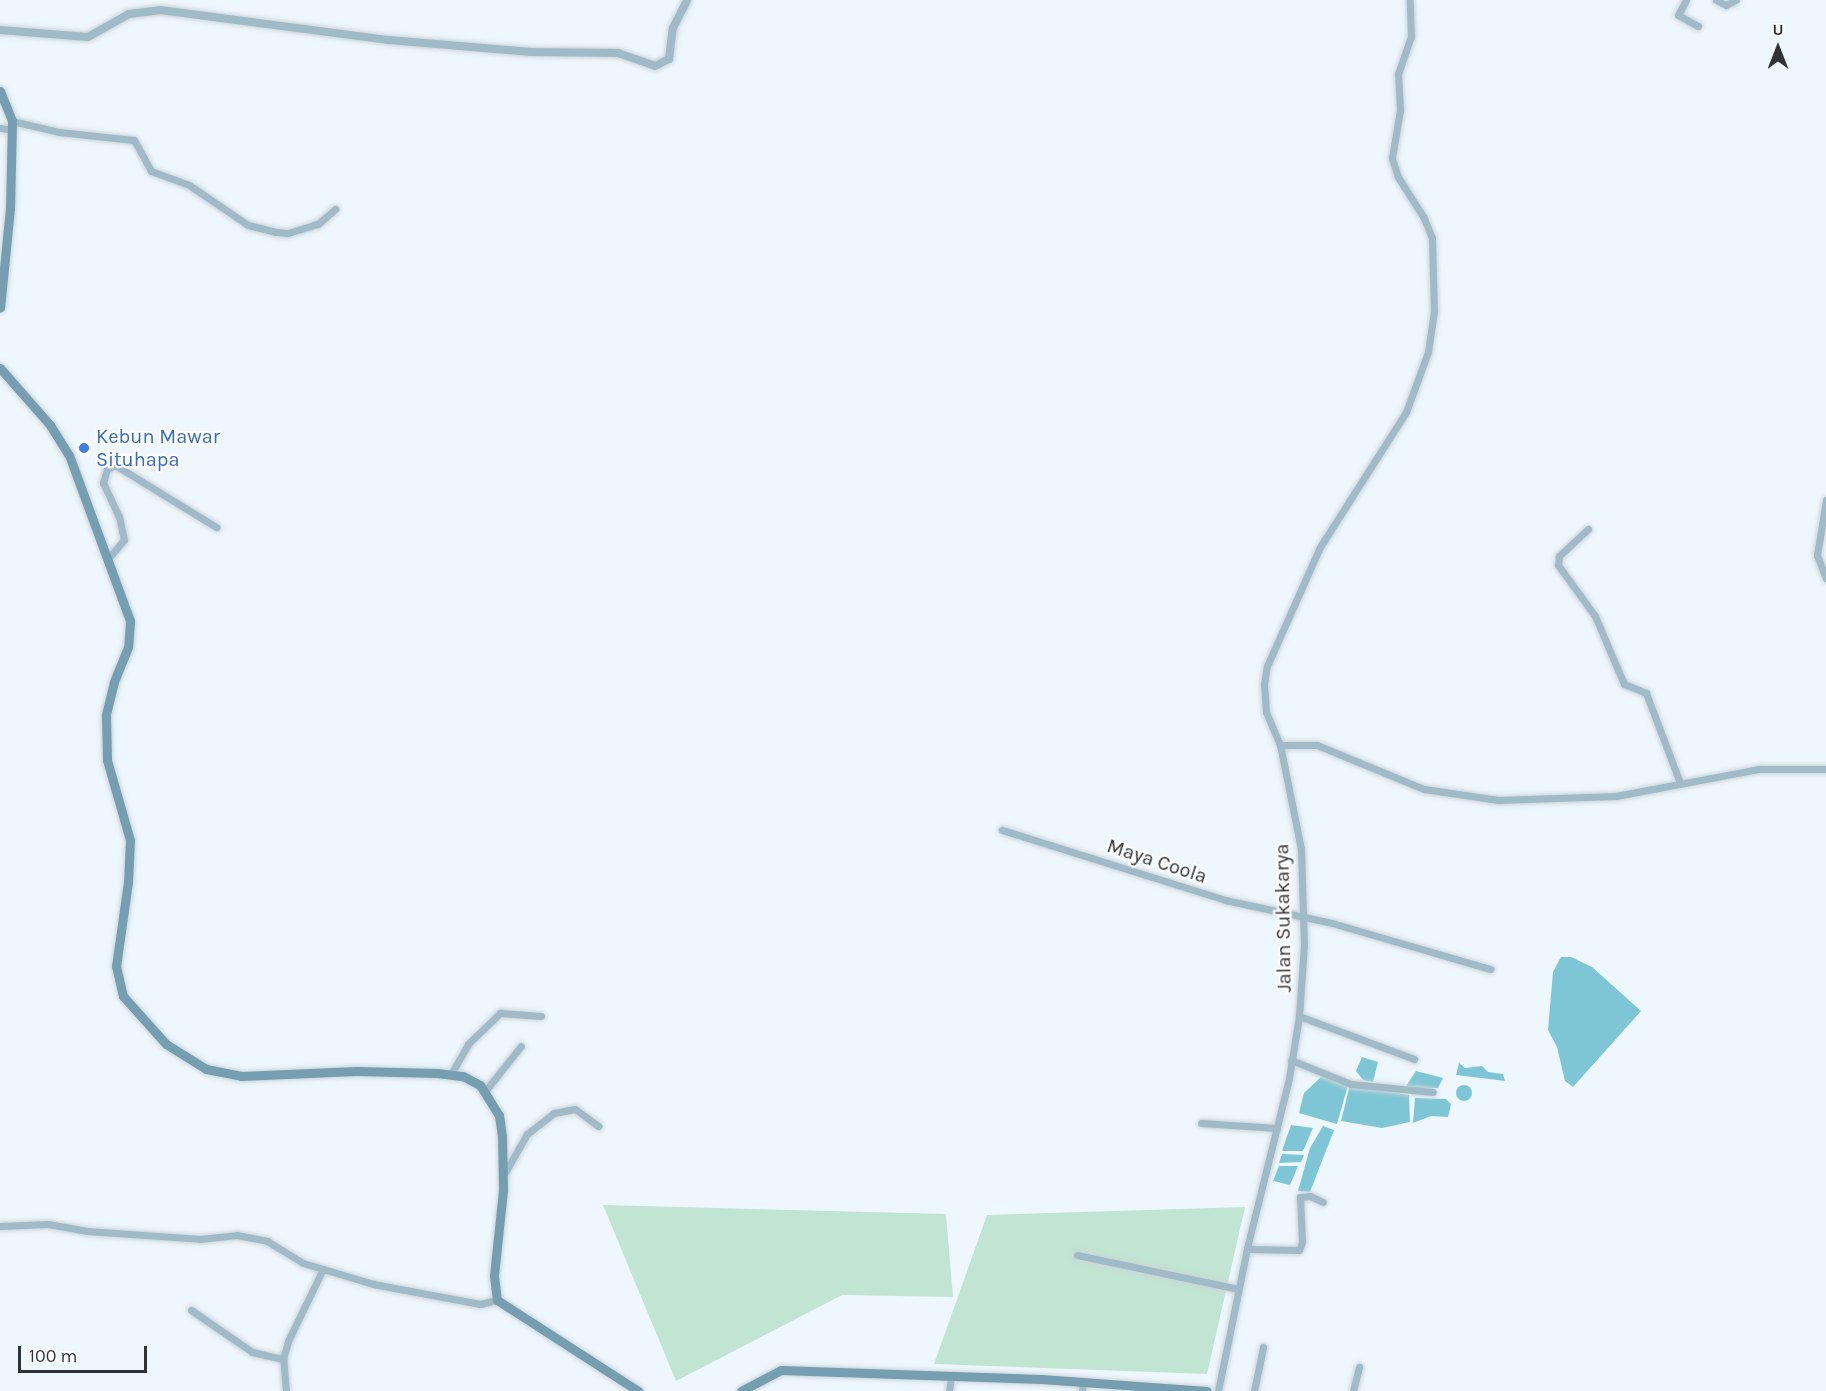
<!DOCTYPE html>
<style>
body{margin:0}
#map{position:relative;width:1826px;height:1391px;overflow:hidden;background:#eef7fe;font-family:Karla,sans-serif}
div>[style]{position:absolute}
.green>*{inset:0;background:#c1e5d2}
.water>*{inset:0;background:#7ec6d6}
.round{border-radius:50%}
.roads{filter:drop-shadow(0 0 2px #ccd4da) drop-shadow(0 0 2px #ccd4da)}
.minor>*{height:7px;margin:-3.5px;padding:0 3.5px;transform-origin:3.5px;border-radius:3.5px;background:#a0bbc7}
.tertiary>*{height:8px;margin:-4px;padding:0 4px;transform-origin:4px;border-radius:4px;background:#a0bbc7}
.secondary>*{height:9px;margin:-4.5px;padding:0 4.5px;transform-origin:4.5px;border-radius:4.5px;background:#759fb0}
.dots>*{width:16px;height:16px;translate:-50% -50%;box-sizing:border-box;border:3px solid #fff;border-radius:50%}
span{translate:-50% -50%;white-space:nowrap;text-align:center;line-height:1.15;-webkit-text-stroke:4.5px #fff;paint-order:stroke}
.shop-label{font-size:20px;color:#366cbe}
.left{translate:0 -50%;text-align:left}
.street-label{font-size:20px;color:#303336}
.north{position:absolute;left:1748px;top:18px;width:60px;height:60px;-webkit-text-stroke:4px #fff;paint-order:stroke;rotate:0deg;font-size:16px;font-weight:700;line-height:24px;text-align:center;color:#303336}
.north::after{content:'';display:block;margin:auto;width:21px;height:27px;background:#303336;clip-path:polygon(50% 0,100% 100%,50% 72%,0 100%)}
.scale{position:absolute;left:18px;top:1346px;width:129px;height:27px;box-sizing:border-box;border:3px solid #303336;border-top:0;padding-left:8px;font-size:18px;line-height:21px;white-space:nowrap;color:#303336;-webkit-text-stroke:4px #fff;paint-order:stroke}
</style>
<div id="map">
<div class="green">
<div style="clip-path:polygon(603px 1205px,946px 1214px,953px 1297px,842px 1295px,676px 1381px)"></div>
<div style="clip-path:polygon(1245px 1207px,1207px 1374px,934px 1364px,987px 1215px)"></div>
</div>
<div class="water">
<div style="clip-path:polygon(1561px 957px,1571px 957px,1592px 967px,1641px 1011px,1573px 1087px,1565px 1081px,1557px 1047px,1548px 1030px,1553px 972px)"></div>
<div style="clip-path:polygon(1362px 1057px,1378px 1062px,1373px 1082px,1363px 1080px,1356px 1071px)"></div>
<div style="clip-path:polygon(1459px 1063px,1465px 1068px,1482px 1066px,1488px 1072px,1503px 1074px,1505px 1081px,1456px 1075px)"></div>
<div style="clip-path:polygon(1416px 1071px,1443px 1078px,1438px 1088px,1405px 1088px)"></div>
<div style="clip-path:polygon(1321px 1077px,1348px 1085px,1337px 1124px,1299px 1113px,1304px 1093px)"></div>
<div class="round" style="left:1456px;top:1085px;width:16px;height:16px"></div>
<div style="clip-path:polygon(1350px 1085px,1409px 1095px,1410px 1122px,1382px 1128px,1341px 1121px)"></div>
<div style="clip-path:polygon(1415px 1098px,1446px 1099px,1451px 1104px,1448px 1117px,1431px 1116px,1413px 1123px)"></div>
<div style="clip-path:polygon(1291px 1125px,1313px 1128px,1303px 1151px,1282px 1151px)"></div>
<div style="clip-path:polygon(1323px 1126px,1334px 1130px,1310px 1192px,1298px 1191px,1310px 1148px)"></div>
<div style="clip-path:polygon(1282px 1154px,1304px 1155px,1301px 1162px,1279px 1163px)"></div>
<div style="clip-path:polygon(1279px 1166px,1298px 1166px,1290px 1185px,1273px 1181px)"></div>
</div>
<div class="roads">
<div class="minor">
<div style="left:1686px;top:0;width:17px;rotate:118deg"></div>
<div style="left:1678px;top:15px;width:23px;rotate:29deg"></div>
<div style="left:1716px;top:0;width:11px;rotate:27deg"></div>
<div style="left:1726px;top:5px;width:11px;rotate:-27deg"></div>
<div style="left:12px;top:121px;width:48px;rotate:13.2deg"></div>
<div style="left:59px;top:132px;width:75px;rotate:6.1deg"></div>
<div style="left:134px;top:140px;width:35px;rotate:61deg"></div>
<div style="left:151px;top:171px;width:40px;rotate:20.2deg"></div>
<div style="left:189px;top:185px;width:71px;rotate:34.1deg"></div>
<div style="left:248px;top:225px;width:29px;rotate:14deg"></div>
<div style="left:276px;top:232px;width:12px;rotate:5deg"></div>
<div style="left:288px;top:233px;width:31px;rotate:-17deg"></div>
<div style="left:318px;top:224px;width:23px;rotate:-41deg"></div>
<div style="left:0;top:128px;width:12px;rotate:9deg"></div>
<div style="left:1826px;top:500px;width:56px;rotate:99.3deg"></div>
<div style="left:1817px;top:555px;width:25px;rotate:69deg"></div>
<div style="left:1588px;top:529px;width:40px;rotate:137deg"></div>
<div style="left:1559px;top:556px;width:9px;rotate:96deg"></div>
<div style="left:1558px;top:565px;width:63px;rotate:54deg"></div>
<div style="left:1595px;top:616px;width:74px;rotate:66.9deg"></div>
<div style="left:1624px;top:684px;width:24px;rotate:22deg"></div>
<div style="left:1646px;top:693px;width:96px;rotate:69.3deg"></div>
<div style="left:107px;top:560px;width:26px;rotate:-50deg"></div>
<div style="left:124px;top:540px;width:24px;rotate:-102deg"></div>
<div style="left:119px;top:517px;width:38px;rotate:-115deg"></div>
<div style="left:103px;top:483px;width:15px;rotate:-74deg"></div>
<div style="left:107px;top:469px;width:9px;rotate:-27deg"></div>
<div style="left:115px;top:465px;width:119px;rotate:31.5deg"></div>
<div style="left:1280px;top:745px;width:36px;rotate:-113deg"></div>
<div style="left:1266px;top:712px;width:28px;rotate:-94deg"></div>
<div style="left:1264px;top:684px;width:18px;rotate:-81deg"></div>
<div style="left:1267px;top:666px;width:130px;rotate:-66deg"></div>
<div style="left:1320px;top:547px;width:160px;rotate:-57.5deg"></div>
<div style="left:1406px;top:412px;width:64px;rotate:-69.9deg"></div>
<div style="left:1428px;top:352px;width:41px;rotate:-81.7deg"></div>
<div style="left:1434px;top:311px;width:73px;rotate:-91.6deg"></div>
<div style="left:1432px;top:238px;width:22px;rotate:-112deg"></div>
<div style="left:1424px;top:218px;width:49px;rotate:-122.4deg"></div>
<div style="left:1398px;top:177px;width:20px;rotate:-108deg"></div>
<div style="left:1392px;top:158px;width:49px;rotate:-80.5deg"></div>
<div style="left:1400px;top:110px;width:36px;rotate:-93deg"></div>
<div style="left:1398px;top:74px;width:39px;rotate:-71deg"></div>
<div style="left:1411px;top:37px;width:37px;rotate:-92deg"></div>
<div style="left:1002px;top:830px;width:234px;rotate:17.4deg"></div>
<div style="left:1225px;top:900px;width:109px;rotate:12.1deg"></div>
<div style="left:1332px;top:923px;width:165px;rotate:16.2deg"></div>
<div style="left:1299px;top:1016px;width:123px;rotate:20.5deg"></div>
<div style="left:1291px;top:1060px;width:65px;rotate:21.8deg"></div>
<div style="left:1351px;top:1084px;width:82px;rotate:5.6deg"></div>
<div style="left:451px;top:1074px;width:34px;rotate:-60deg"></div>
<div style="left:468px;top:1044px;width:45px;rotate:-44.1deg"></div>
<div style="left:500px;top:1013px;width:41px;rotate:4.2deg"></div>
<div style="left:486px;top:1090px;width:56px;rotate:-51.5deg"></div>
<div style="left:1201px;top:1123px;width:76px;rotate:3.8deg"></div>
<div style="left:503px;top:1176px;width:48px;rotate:-60.3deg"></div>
<div style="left:527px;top:1134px;width:34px;rotate:-38deg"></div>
<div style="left:554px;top:1113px;width:21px;rotate:-11deg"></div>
<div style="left:575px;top:1109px;width:29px;rotate:36deg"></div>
<div style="left:0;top:1226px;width:48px;rotate:-2.4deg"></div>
<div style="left:48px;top:1224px;width:40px;rotate:10deg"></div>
<div style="left:87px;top:1231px;width:113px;rotate:4deg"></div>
<div style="left:200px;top:1239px;width:37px;rotate:-6deg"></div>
<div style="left:237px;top:1235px;width:31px;rotate:11deg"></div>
<div style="left:267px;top:1241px;width:42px;rotate:31.4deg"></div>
<div style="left:303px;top:1263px;width:73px;rotate:16.7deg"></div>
<div style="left:373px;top:1284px;width:109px;rotate:10.6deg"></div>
<div style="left:480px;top:1304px;width:17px;rotate:-13deg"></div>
<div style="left:1247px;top:1249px;width:52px;rotate:1.1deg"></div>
<div style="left:1299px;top:1250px;width:9px;rotate:-69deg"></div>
<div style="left:1302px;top:1242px;width:45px;rotate:-92.5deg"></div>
<div style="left:1300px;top:1197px;width:10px;rotate:-6deg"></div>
<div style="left:1310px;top:1196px;width:14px;rotate:25deg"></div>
<div style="left:1077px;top:1255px;width:165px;rotate:11.9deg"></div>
<div style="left:191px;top:1310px;width:74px;rotate:34.5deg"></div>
<div style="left:252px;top:1352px;width:32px;rotate:13deg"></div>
<div style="left:286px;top:1391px;width:32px;rotate:-95deg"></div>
<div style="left:283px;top:1359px;width:19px;rotate:-74deg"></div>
<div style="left:288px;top:1341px;width:80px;rotate:-64.1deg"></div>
<div style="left:949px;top:1391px;width:15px;rotate:-82deg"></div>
<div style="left:1082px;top:1391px;width:9px;rotate:-84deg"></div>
<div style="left:1218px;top:1391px;width:146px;rotate:-78.5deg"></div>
<div style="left:1247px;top:1248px;width:175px;rotate:-76.1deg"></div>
<div style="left:1289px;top:1078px;width:63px;rotate:-80.8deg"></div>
<div style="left:1299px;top:1016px;width:71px;rotate:-86deg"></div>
<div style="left:1304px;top:945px;width:96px;rotate:-91.8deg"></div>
<div style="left:1301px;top:849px;width:106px;rotate:-101.4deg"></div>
<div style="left:1280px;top:745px;width:37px"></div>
<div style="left:1317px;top:745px;width:116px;rotate:22.4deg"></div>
<div style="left:1424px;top:789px;width:75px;rotate:8.5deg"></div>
<div style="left:1498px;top:800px;width:118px;rotate:-1.9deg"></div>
<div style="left:1616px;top:796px;width:146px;rotate:-10.7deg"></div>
<div style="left:1759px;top:769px;width:67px"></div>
<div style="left:1254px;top:1391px;width:45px;rotate:-78.4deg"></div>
<div style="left:1353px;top:1391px;width:25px;rotate:-76deg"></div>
</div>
<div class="tertiary">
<div style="left:0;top:30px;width:88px;rotate:4.5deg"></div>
<div style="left:88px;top:37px;width:47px;rotate:-29.3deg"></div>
<div style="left:129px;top:14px;width:31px;rotate:-7deg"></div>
<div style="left:160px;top:10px;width:231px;rotate:7.5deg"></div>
<div style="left:389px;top:40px;width:143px;rotate:4.8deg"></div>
<div style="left:531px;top:52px;width:87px;rotate:0.7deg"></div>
<div style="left:618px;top:53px;width:39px;rotate:19deg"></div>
<div style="left:655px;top:66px;width:16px;rotate:-27deg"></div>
<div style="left:669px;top:59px;width:31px;rotate:-83deg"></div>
<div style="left:673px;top:28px;width:31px;rotate:-63deg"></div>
</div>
<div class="secondary">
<div style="left:0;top:91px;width:32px;rotate:68deg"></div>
<div style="left:12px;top:121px;width:87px;rotate:91.3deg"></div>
<div style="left:10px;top:208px;width:100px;rotate:95.7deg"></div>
<div style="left:0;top:368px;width:76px;rotate:48.7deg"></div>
<div style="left:50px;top:425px;width:36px;rotate:58deg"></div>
<div style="left:69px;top:455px;width:177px;rotate:69.8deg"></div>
<div style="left:130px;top:621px;width:26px;rotate:94deg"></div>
<div style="left:128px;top:647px;width:38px;rotate:112deg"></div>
<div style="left:114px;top:682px;width:34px;rotate:104deg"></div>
<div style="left:106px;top:715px;width:45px;rotate:88.7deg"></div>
<div style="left:107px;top:760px;width:83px;rotate:74deg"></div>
<div style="left:130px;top:840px;width:42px;rotate:92.7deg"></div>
<div style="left:128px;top:882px;width:85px;rotate:98.1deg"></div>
<div style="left:116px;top:966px;width:31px;rotate:77deg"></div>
<div style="left:123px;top:996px;width:64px;rotate:48.1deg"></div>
<div style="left:166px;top:1044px;width:47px;rotate:32deg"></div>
<div style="left:206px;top:1069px;width:36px;rotate:11deg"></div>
<div style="left:241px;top:1076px;width:115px;rotate:-2.5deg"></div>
<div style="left:356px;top:1071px;width:81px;rotate:1.4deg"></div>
<div style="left:437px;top:1073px;width:26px;rotate:7deg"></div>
<div style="left:463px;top:1076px;width:19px;rotate:28deg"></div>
<div style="left:480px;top:1085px;width:36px;rotate:58deg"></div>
<div style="left:499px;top:1115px;width:21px;rotate:82deg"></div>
<div style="left:502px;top:1136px;width:54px;rotate:88.9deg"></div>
<div style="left:503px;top:1190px;width:86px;rotate:96deg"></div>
<div style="left:494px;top:1276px;width:24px;rotate:83deg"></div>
<div style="left:497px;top:1300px;width:168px;rotate:32.8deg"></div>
<div style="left:741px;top:1391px;width:45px;rotate:-27.7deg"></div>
<div style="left:781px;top:1370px;width:260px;rotate:2deg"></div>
<div style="left:1041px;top:1379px;width:166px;rotate:4.1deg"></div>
</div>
</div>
<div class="dots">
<div style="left:84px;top:448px;background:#3f7fe0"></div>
</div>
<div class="shop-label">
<span class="left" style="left:96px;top:448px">Kebun Mawar<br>Situhapa</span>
</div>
<div class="street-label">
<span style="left:1157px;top:861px;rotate:18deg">Maya Coola</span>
<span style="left:1283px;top:918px;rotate:-91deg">Jalan Sukakarya</span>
</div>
<div class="north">U</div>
<div class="scale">100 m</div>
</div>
